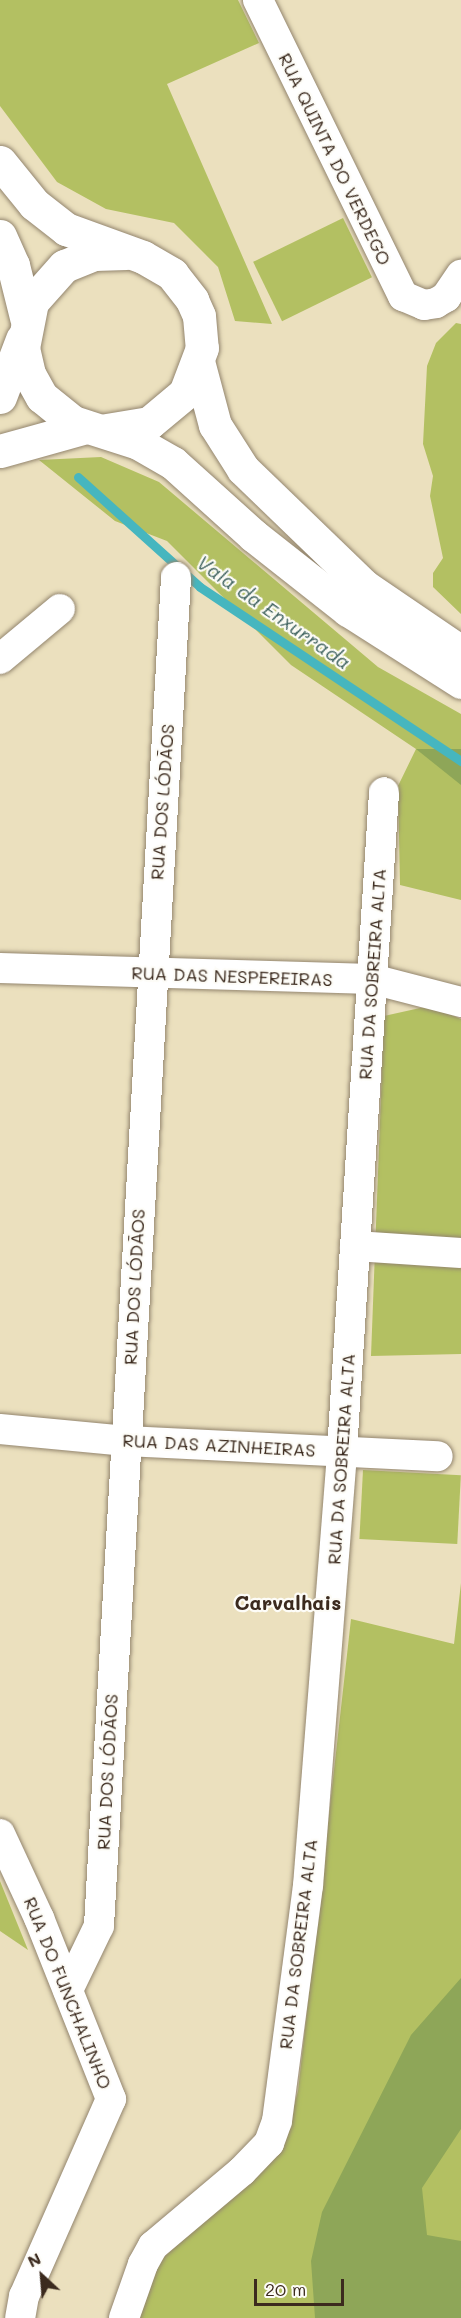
<!DOCTYPE html>
<meta charset="utf-8">
<style>
body{margin:0}
#map{position:relative;width:461px;height:2318px;overflow:hidden;background:#ebe0be;font-family:Mali,sans-serif}
div>[style]{position:absolute}
.green>*{inset:0;background:#b3c062;transform-origin:0 0}
.forest>*{inset:0;background:#8ea658}
.stream>*{height:9px;margin:-4.5px;padding:0 4.5px;transform-origin:4.5px;border-radius:4.5px;background:#46b6bf}
.roads{filter:drop-shadow(0 0 2px #93856e) drop-shadow(0 0 2px #93856e)}
.street>*{height:30px;margin:-15px;padding:0 15px;transform-origin:15px;border-radius:15px;background:#fff}
.secondary>*{height:33px;margin:-16.5px;padding:0 16.5px;transform-origin:16.5px;border-radius:16.5px;background:#fff}
span{translate:-50% -50%;white-space:nowrap;text-align:center;line-height:1.15;-webkit-text-stroke:4.5px #fdfcf7;paint-order:stroke}
.street-label{font-size:18px;color:#3b2a1e}
.water-label{font-size:20px;color:#3f625e;font-style:italic}
.neighbourhood-label{font-size:20px;color:#3b2a1e;font-weight:700}
.north{position:absolute;left:12px;top:2246px;width:60px;height:60px;-webkit-text-stroke:4px #fdfcf7;paint-order:stroke;rotate:334deg;font-size:16px;font-weight:700;line-height:24px;text-align:center;color:#3b2a1e}
.north::after{content:'';display:block;margin:auto;width:21px;height:27px;background:#3b2a1e;clip-path:polygon(50% 0,100% 100%,50% 72%,0 100%)}
.scale{position:absolute;left:254px;top:2279px;width:90px;height:27px;box-sizing:border-box;border:3px solid #3b2a1e;border-top:0;padding-left:8px;font-size:18px;line-height:21px;white-space:nowrap;color:#3b2a1e;-webkit-text-stroke:4px #fdfcf7;paint-order:stroke}
</style>
<div id="map">
<div class="green">
<div style="clip-path:polygon(0 0,238px 0,259px 43px,167px 84px,272px 324px,235px 321px,218px 267px,174px 223px,106px 209px,57px 182px,0 106px)"></div>
<div style="left:343px;top:218px;width:66px;height:100px;rotate:64deg"></div>
<div style="clip-path:polygon(456px 323px,461px 324px,461px 614px,433px 587px,433px 573px,443px 558px,430px 496px,433px 476px,423px 444px,427px 366px,436px 343px)"></div>
<div style="clip-path:polygon(101px 457px,159px 482px,378px 667px,461px 714px,461px 900px,400px 885px,398px 786px,416px 749px,291px 665px,167px 541px,115px 521px,39px 460px)"></div>
<div style="clip-path:polygon(429px 1006px,461px 1019px,461px 1354px,371px 1356px,384px 1016px)"></div>
<div style="left:363px;top:1470px;width:98px;height:69px;rotate:3deg"></div>
<div style="clip-path:polygon(461px 1583px,461px 2318px,134px 2318px,154px 2266px,281px 2152px,298px 2091px,351px 1619px,454px 1644px)"></div>
<div style="clip-path:polygon(0 1881px,28px 1950px,0 1931px)"></div>
</div>
<div class="forest">
<div style="clip-path:polygon(416px 749px,461px 749px,461px 785px)"></div>
<div style="clip-path:polygon(461px 1978px,461px 2129px,422px 2188px,427px 2235px,461px 2241px,461px 2318px,315px 2318px,311px 2261px,322px 2212px,411px 2035px)"></div>
</div>
<div class="stream">
<div style="left:78px;top:477px;width:164px;rotate:42deg"></div>
<div style="left:200px;top:587px;width:314px;rotate:33.7deg"></div>
</div>
<div class="roads">
<div class="street">
<div style="left:258px;top:0;width:330px;rotate:63.9deg"></div>
<div style="left:403px;top:296px;width:23px;rotate:23deg"></div>
<div style="left:424px;top:305px;width:12px;rotate:-9deg"></div>
<div style="left:436px;top:303px;width:12px;rotate:-31deg"></div>
<div style="left:446px;top:297px;width:27px;rotate:-56deg"></div>
<div style="left:0;top:659px;width:78px;rotate:-39.8deg"></div>
<div style="left:0;top:968px;width:372px;rotate:1.7deg"></div>
<div style="left:372px;top:979px;width:92px;rotate:14.5deg"></div>
<div style="left:355px;top:1246px;width:106px;rotate:3.8deg"></div>
<div style="left:0;top:1429px;width:127px;rotate:5.4deg"></div>
<div style="left:126px;top:1441px;width:312px;rotate:2.8deg"></div>
<div style="left:0;top:1834px;width:93px;rotate:65.1deg"></div>
<div style="left:39px;top:1918px;width:195px;rotate:68.3deg"></div>
<div style="left:111px;top:2099px;width:215px;rotate:113.8deg"></div>
<div style="left:24px;top:2296px;width:22px;rotate:100deg"></div>
<div style="left:68px;top:1990px;width:71px;rotate:-64.2deg"></div>
<div style="left:99px;top:1926px;width:1351px;rotate:-86.73deg"></div>
<div style="left:124px;top:2318px;width:57px;rotate:-70.6deg"></div>
<div style="left:143px;top:2264px;width:21px;rotate:-61deg"></div>
<div style="left:153px;top:2246px;width:116px;rotate:-40.1deg"></div>
<div style="left:242px;top:2171px;width:39px;rotate:-46deg"></div>
<div style="left:269px;top:2143px;width:23px;rotate:-70deg"></div>
<div style="left:277px;top:2121px;width:237px;rotate:-82.5deg"></div>
<div style="left:308px;top:1886px;width:436px;rotate:-85.5deg"></div>
<div style="left:342px;top:1451px;width:660px;rotate:-86.35deg"></div>
</div>
<div class="secondary">
<div style="left:0;top:162px;width:54px;rotate:51deg"></div>
<div style="left:34px;top:204px;width:41px;rotate:38deg"></div>
<div style="left:66px;top:229px;width:82px;rotate:20deg"></div>
<div style="left:143px;top:257px;width:34px;rotate:30deg"></div>
<div style="left:172px;top:274px;width:33px;rotate:52deg"></div>
<div style="left:192px;top:300px;width:17px;rotate:66deg"></div>
<div style="left:199px;top:316px;width:32px;rotate:85deg"></div>
<div style="left:202px;top:348px;width:48px;rotate:110.7deg"></div>
<div style="left:185px;top:393px;width:47px;rotate:140.2deg"></div>
<div style="left:149px;top:423px;width:43px;rotate:170.5deg"></div>
<div style="left:0;top:236px;width:32px;rotate:66deg"></div>
<div style="left:13px;top:265px;width:54px;rotate:76deg"></div>
<div style="left:126px;top:253px;width:32px;rotate:178deg"></div>
<div style="left:94px;top:254px;width:32px;rotate:158deg"></div>
<div style="left:64px;top:266px;width:48px;rotate:131.6deg"></div>
<div style="left:32px;top:302px;width:47px;rotate:101.1deg"></div>
<div style="left:23px;top:348px;width:27px;rotate:77deg"></div>
<div style="left:29px;top:374px;width:26px;rotate:61deg"></div>
<div style="left:42px;top:397px;width:40px;rotate:39deg"></div>
<div style="left:73px;top:422px;width:68px;rotate:17.9deg"></div>
<div style="left:138px;top:443px;width:40px;rotate:29.7deg"></div>
<div style="left:173px;top:463px;width:109px;rotate:42deg"></div>
<div style="left:254px;top:536px;width:120px;rotate:38.2deg"></div>
<div style="left:348px;top:610px;width:134px;rotate:32.5deg"></div>
<div style="left:199px;top:365px;width:62px;rotate:75.1deg"></div>
<div style="left:215px;top:425px;width:52px;rotate:57.5deg"></div>
<div style="left:243px;top:469px;width:168px;rotate:44deg"></div>
<div style="left:364px;top:586px;width:117px;rotate:34.2deg"></div>
<div style="left:0;top:397px;width:62px;rotate:-69.2deg"></div>
<div style="left:0;top:451px;width:89px;rotate:-15.6deg"></div>
</div>
</div>
<div class="street-label">
<span style="left:335px;top:159px;rotate:64deg">RUA QUINTA DO VERDEGO</span>
<span style="left:162px;top:802px;rotate:-86deg">RUA DOS LÓDÃOS</span>
<span style="left:372px;top:974px;rotate:-86deg">RUA DA SOBREIRA ALTA</span>
<span style="left:232px;top:976px;rotate:2deg">RUA DAS NESPEREIRAS</span>
<span style="left:134px;top:1287px;rotate:-87deg">RUA DOS LÓDÃOS</span>
<span style="left:219px;top:1445px;rotate:3deg">RUA DAS AZINHEIRAS</span>
<span style="left:341px;top:1459px;rotate:-86deg">RUA DA SOBREIRA ALTA</span>
<span style="left:107px;top:1772px;rotate:-87deg">RUA DOS LÓDÃOS</span>
<span style="left:298px;top:1944px;rotate:-83deg">RUA DA SOBREIRA ALTA</span>
<span style="left:68px;top:1993px;rotate:68deg">RUA DO FUNCHALINHO</span>
</div>
<div class="water-label">
<span style="left:274px;top:612px;rotate:35deg">Vala da Enxurrada</span>
</div>
<div class="neighbourhood-label">
<span style="left:288px;top:1602px">Carvalhais</span>
</div>
<div class="north">N</div>
<div class="scale">20 m</div>
</div>
